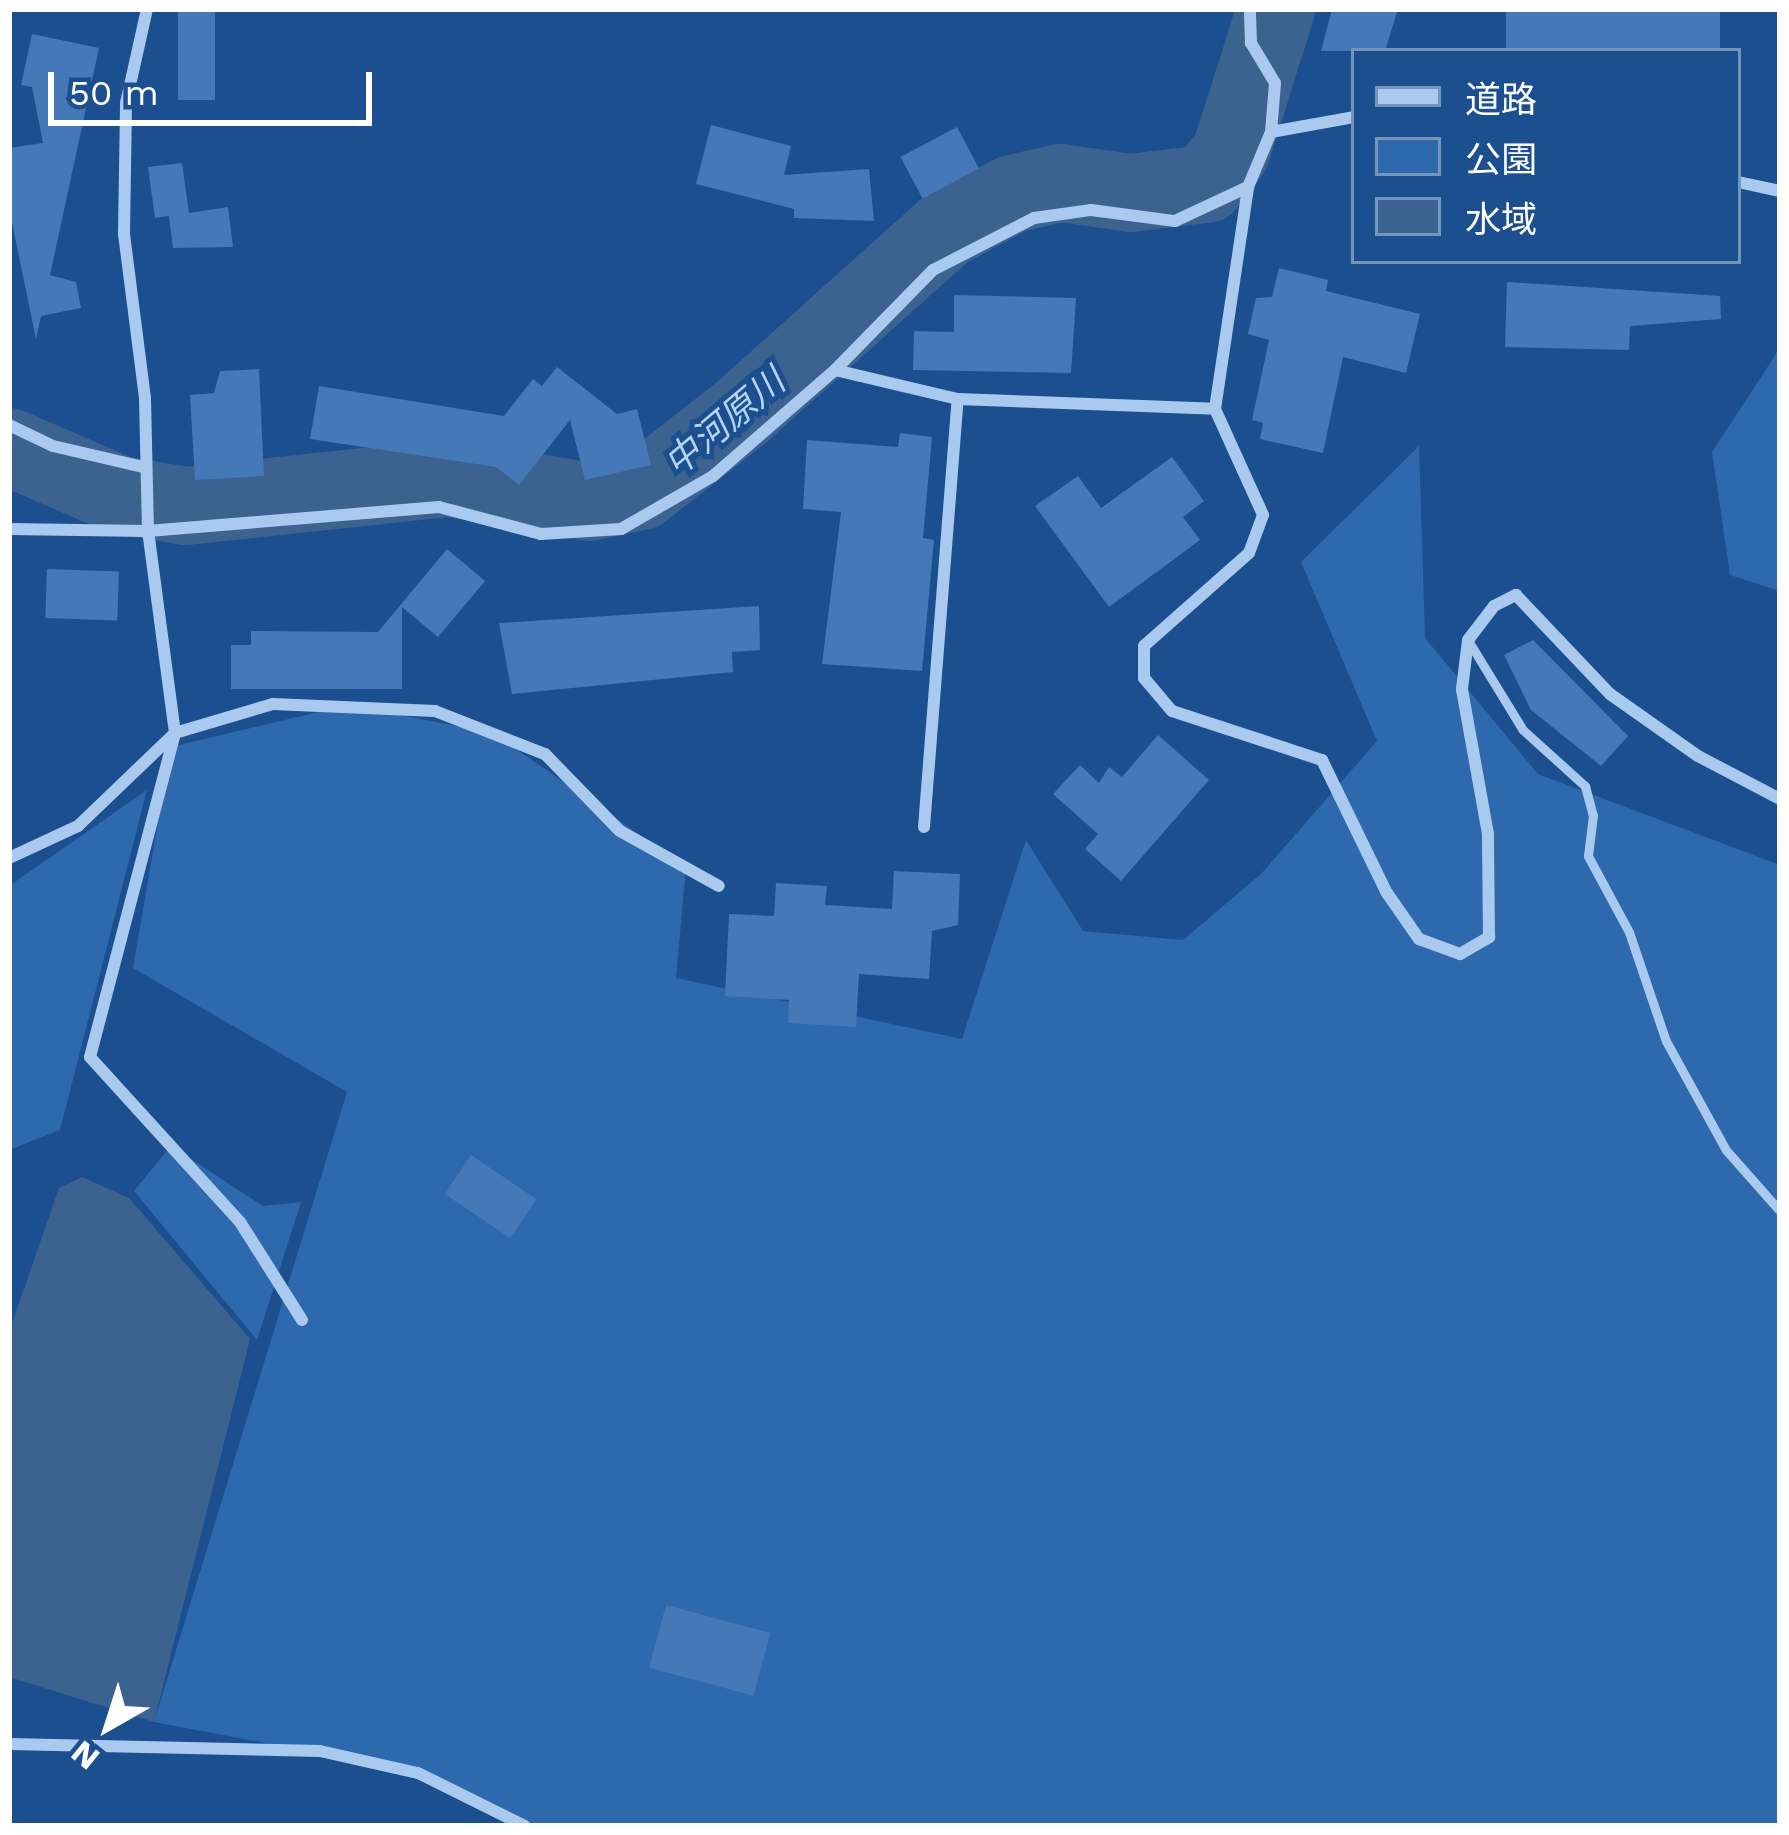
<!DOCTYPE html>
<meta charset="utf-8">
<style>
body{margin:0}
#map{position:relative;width:1789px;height:1835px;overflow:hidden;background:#1b4f8f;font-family:"Work Sans","Noto Sans JP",sans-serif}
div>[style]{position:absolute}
.green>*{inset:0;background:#2e69ad}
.water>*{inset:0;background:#3c6290}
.river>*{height:78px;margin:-39px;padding:0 39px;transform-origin:39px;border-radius:39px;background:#3c6290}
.building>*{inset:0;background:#4478b7;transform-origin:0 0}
.lane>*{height:9px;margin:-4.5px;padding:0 4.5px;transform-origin:4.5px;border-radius:4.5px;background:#a9c9ee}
.street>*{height:12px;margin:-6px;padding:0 6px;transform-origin:6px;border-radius:6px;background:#a9c9ee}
span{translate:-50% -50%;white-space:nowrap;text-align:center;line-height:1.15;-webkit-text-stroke:10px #1b4f8f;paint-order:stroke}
.water-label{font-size:36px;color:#b5d3f5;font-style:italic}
.frame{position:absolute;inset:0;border:12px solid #fff;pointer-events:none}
.legend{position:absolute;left:1351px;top:48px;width:390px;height:216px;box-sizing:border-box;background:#1b4f8f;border:3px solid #7695bc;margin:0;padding:15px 21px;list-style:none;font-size:36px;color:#fff}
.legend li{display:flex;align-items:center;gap:24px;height:60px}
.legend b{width:60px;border:3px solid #7695bc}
.north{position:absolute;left:48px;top:1667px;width:120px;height:120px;-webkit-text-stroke:9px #1b4f8f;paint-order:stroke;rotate:219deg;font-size:33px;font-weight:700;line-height:48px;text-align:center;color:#fff}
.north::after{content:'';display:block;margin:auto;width:42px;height:54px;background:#fff;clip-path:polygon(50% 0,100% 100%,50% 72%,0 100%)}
.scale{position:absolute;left:48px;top:72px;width:324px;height:54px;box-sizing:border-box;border:6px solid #fff;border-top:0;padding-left:15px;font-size:36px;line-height:42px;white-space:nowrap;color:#fff;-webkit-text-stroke:9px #1b4f8f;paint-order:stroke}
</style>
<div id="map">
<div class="green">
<div style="clip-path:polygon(1780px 348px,1780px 591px,1730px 575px,1712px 452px)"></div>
<div style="clip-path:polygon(1419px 446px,1425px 638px,1538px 774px,1780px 865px,1780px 1826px,521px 1826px,393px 1767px,154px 1722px,347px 1092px,133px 968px,171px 747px,348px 705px,493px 733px,686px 867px,676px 978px,962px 1039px,1026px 840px,1083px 931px,1183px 940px,1261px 874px,1377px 741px,1301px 562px)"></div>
<div style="clip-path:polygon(147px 790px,60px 1130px,9px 1150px,9px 886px)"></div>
<div style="clip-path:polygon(171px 1146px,263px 1206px,301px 1202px,257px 1340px,134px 1191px)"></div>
</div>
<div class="water">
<div style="clip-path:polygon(82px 1177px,129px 1198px,250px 1339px,154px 1722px,9px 1677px,9px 1332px,59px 1188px)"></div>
</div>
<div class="river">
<div style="left:9px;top:447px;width:121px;rotate:23.4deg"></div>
<div style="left:120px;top:495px;width:67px;rotate:9.5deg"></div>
<div style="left:186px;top:506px;width:265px;rotate:-6.1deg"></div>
<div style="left:450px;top:478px;width:142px;rotate:9.7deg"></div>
<div style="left:590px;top:502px;width:52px;rotate:-12.2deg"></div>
<div style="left:641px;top:491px;width:128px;rotate:-38deg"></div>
<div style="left:742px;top:412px;width:273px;rotate:-41.9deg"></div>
<div style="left:945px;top:230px;width:76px;rotate:-28.2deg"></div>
<div style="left:1012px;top:194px;width:50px;rotate:-12.7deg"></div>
<div style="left:1061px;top:183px;width:70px;rotate:8.2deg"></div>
<div style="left:1130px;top:193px;width:77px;rotate:-6.8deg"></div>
<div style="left:1206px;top:184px;width:41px;rotate:-52deg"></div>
<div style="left:1231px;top:152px;width:150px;rotate:-72.5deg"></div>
</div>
<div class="building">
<div style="left:178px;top:9px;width:37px;height:91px"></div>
<div style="clip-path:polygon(1332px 9px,1398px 9px,1385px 51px,1321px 51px)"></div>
<div style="left:1506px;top:9px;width:214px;height:44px"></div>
<div style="clip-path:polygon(32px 34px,99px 48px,50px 275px,76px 282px,81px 308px,41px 316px,36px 339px,9px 208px,9px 148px,43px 143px,32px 87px,21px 85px)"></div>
<div style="clip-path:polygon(711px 125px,791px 146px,784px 175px,869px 169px,874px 221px,794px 218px,794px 209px,696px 184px)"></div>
<div style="left:957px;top:127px;width:47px;height:64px;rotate:62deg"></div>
<div style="clip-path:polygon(182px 163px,189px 213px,228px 207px,233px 247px,173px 248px,169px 216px,155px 218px,148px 167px)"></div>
<div style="clip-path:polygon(1279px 268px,1328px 280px,1326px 291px,1420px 314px,1406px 373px,1343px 357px,1323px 453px,1260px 439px,1263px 423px,1252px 420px,1269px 340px,1248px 334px,1256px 298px,1272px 297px)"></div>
<div style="clip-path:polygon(1507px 282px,1720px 296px,1721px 319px,1630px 326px,1629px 350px,1505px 347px)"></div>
<div style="clip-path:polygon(954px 295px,1076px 298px,1071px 373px,913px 370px,914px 331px,954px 332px)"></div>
<div style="clip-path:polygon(557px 367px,617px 414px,637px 409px,651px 465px,585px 480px,570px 420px,519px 485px,496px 467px,310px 439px,319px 386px,504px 416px,533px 379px,542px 386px)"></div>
<div style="clip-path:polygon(259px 369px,264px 476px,195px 480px,190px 395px,214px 393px,220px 371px)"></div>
<div style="clip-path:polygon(900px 433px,932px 437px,923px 538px,934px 540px,922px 671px,822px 664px,841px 512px,803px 509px,807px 440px,898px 447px)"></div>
<div style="clip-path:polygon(1172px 457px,1204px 501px,1183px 517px,1200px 540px,1109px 607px,1035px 506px,1078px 476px,1101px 508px)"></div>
<div style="clip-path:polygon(447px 549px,485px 581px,438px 637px,402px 607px,402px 689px,231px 689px,231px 645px,251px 645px,251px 631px,378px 632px)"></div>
<div style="left:47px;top:569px;width:72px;height:49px;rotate:2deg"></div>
<div style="clip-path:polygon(759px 606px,760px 650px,732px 652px,733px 672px,512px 694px,499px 623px)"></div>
<div style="clip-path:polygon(1533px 640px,1628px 736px,1601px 766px,1531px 710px,1504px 655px)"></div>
<div style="clip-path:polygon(1158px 735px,1209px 780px,1121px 881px,1085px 849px,1098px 834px,1053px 794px,1080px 765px,1099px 783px,1109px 767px,1122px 777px)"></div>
<div style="clip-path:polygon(894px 871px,960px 874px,958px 925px,932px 931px,929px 979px,859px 974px,856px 1027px,788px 1023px,789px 1000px,725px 996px,729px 914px,774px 916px,776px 883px,827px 886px,825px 905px,892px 909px)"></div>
<div style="left:471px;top:1155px;width:79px;height:47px;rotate:34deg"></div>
<div style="left:666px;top:1605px;width:108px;height:65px;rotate:15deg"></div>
</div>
<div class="lane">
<div style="left:1469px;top:642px;width:103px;rotate:58.5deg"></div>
<div style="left:1523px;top:730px;width:84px;rotate:42.1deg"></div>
<div style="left:1585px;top:786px;width:30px;rotate:75deg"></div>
<div style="left:1593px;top:815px;width:41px;rotate:97deg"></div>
<div style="left:1588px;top:856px;width:86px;rotate:61.7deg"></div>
<div style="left:1629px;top:932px;width:115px;rotate:71.3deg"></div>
<div style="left:1666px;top:1041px;width:124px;rotate:61.2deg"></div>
<div style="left:1726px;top:1150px;width:81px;rotate:48.5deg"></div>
</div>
<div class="street">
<div style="left:1271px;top:132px;width:84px;rotate:-10.2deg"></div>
<div style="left:1738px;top:182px;width:43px;rotate:12.1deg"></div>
<div style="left:835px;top:370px;width:126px;rotate:13.3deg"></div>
<div style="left:958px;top:399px;width:257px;rotate:2.2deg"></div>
<div style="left:1215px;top:409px;width:116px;rotate:65.6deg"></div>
<div style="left:1263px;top:515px;width:40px;rotate:110.2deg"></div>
<div style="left:1249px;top:553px;width:140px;rotate:138.5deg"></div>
<div style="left:1144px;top:646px;width:32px;rotate:90deg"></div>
<div style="left:1144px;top:678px;width:43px;rotate:49.7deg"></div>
<div style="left:1172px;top:711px;width:158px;rotate:18.1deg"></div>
<div style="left:1322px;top:760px;width:148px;rotate:64deg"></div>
<div style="left:1387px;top:893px;width:56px;rotate:55.2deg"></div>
<div style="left:1419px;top:939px;width:44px;rotate:20.1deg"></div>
<div style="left:1460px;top:954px;width:34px;rotate:-30deg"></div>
<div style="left:1489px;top:937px;width:103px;rotate:-90.6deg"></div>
<div style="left:1488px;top:834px;width:147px;rotate:-100.2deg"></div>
<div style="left:1462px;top:689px;width:49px;rotate:-83deg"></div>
<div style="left:1468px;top:640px;width:43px;rotate:-52.6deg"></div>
<div style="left:1494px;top:606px;width:25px;rotate:-27deg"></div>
<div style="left:1516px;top:595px;width:137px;rotate:46.5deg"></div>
<div style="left:1610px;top:694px;width:108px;rotate:35.2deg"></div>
<div style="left:1698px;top:756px;width:93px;rotate:27.7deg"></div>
<div style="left:1215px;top:409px;width:224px;rotate:-81.5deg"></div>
<div style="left:9px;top:425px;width:49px;rotate:25.5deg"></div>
<div style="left:53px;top:446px;width:92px;rotate:13.1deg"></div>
<div style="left:9px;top:529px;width:139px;rotate:0.8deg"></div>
<div style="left:148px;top:531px;width:292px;rotate:-4.7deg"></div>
<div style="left:439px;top:507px;width:106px;rotate:14.8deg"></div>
<div style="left:541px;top:534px;width:80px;rotate:-3.6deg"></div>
<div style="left:621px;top:529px;width:106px;rotate:-29.9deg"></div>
<div style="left:713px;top:476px;width:162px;rotate:-41deg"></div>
<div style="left:835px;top:370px;width:140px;rotate:-45.6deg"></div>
<div style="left:933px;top:270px;width:114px;rotate:-27.2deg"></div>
<div style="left:1034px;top:218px;width:58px;rotate:-8deg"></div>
<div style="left:1091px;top:210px;width:85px;rotate:7.5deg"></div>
<div style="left:1175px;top:221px;width:81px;rotate:-25deg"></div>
<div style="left:1248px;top:187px;width:60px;rotate:-67.3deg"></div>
<div style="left:1271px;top:132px;width:49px;rotate:-85.3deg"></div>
<div style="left:1275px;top:83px;width:47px;rotate:-121deg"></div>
<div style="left:1251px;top:43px;width:34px;rotate:-92deg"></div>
<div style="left:924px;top:827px;width:429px;rotate:-85.5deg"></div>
<div style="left:9px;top:858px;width:76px;rotate:-24.9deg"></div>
<div style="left:78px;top:826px;width:134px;rotate:-43.8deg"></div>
<div style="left:175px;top:733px;width:204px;rotate:-97.6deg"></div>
<div style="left:148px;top:531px;width:133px;rotate:-91.3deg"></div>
<div style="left:145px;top:398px;width:166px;rotate:-97.3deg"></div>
<div style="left:124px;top:233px;width:130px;rotate:-89.1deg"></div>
<div style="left:126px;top:103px;width:96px;rotate:-77.4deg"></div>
<div style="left:302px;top:1320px;width:116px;rotate:-122.3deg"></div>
<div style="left:240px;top:1222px;width:223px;rotate:-132.3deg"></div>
<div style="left:90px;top:1057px;width:335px;rotate:-75.3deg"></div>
<div style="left:175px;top:733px;width:102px;rotate:-16.5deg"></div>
<div style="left:273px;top:704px;width:162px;rotate:2.5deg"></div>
<div style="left:435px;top:711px;width:118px;rotate:21.4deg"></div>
<div style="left:545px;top:754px;width:107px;rotate:45.8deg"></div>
<div style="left:620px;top:831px;width:113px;rotate:29.1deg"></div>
<div style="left:9px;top:1744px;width:311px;rotate:1.3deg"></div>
<div style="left:320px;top:1751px;width:100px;rotate:12.7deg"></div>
<div style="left:418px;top:1773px;width:119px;rotate:26.4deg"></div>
</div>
<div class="water-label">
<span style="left:725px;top:423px;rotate:-40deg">中河原川</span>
</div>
<div class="frame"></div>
<ul class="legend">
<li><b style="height:15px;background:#a9c9ee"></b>道路</li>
<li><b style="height:33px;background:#2e69ad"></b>公園</li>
<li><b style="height:33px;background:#3c6290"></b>水域</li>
</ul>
<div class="north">N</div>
<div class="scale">50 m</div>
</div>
